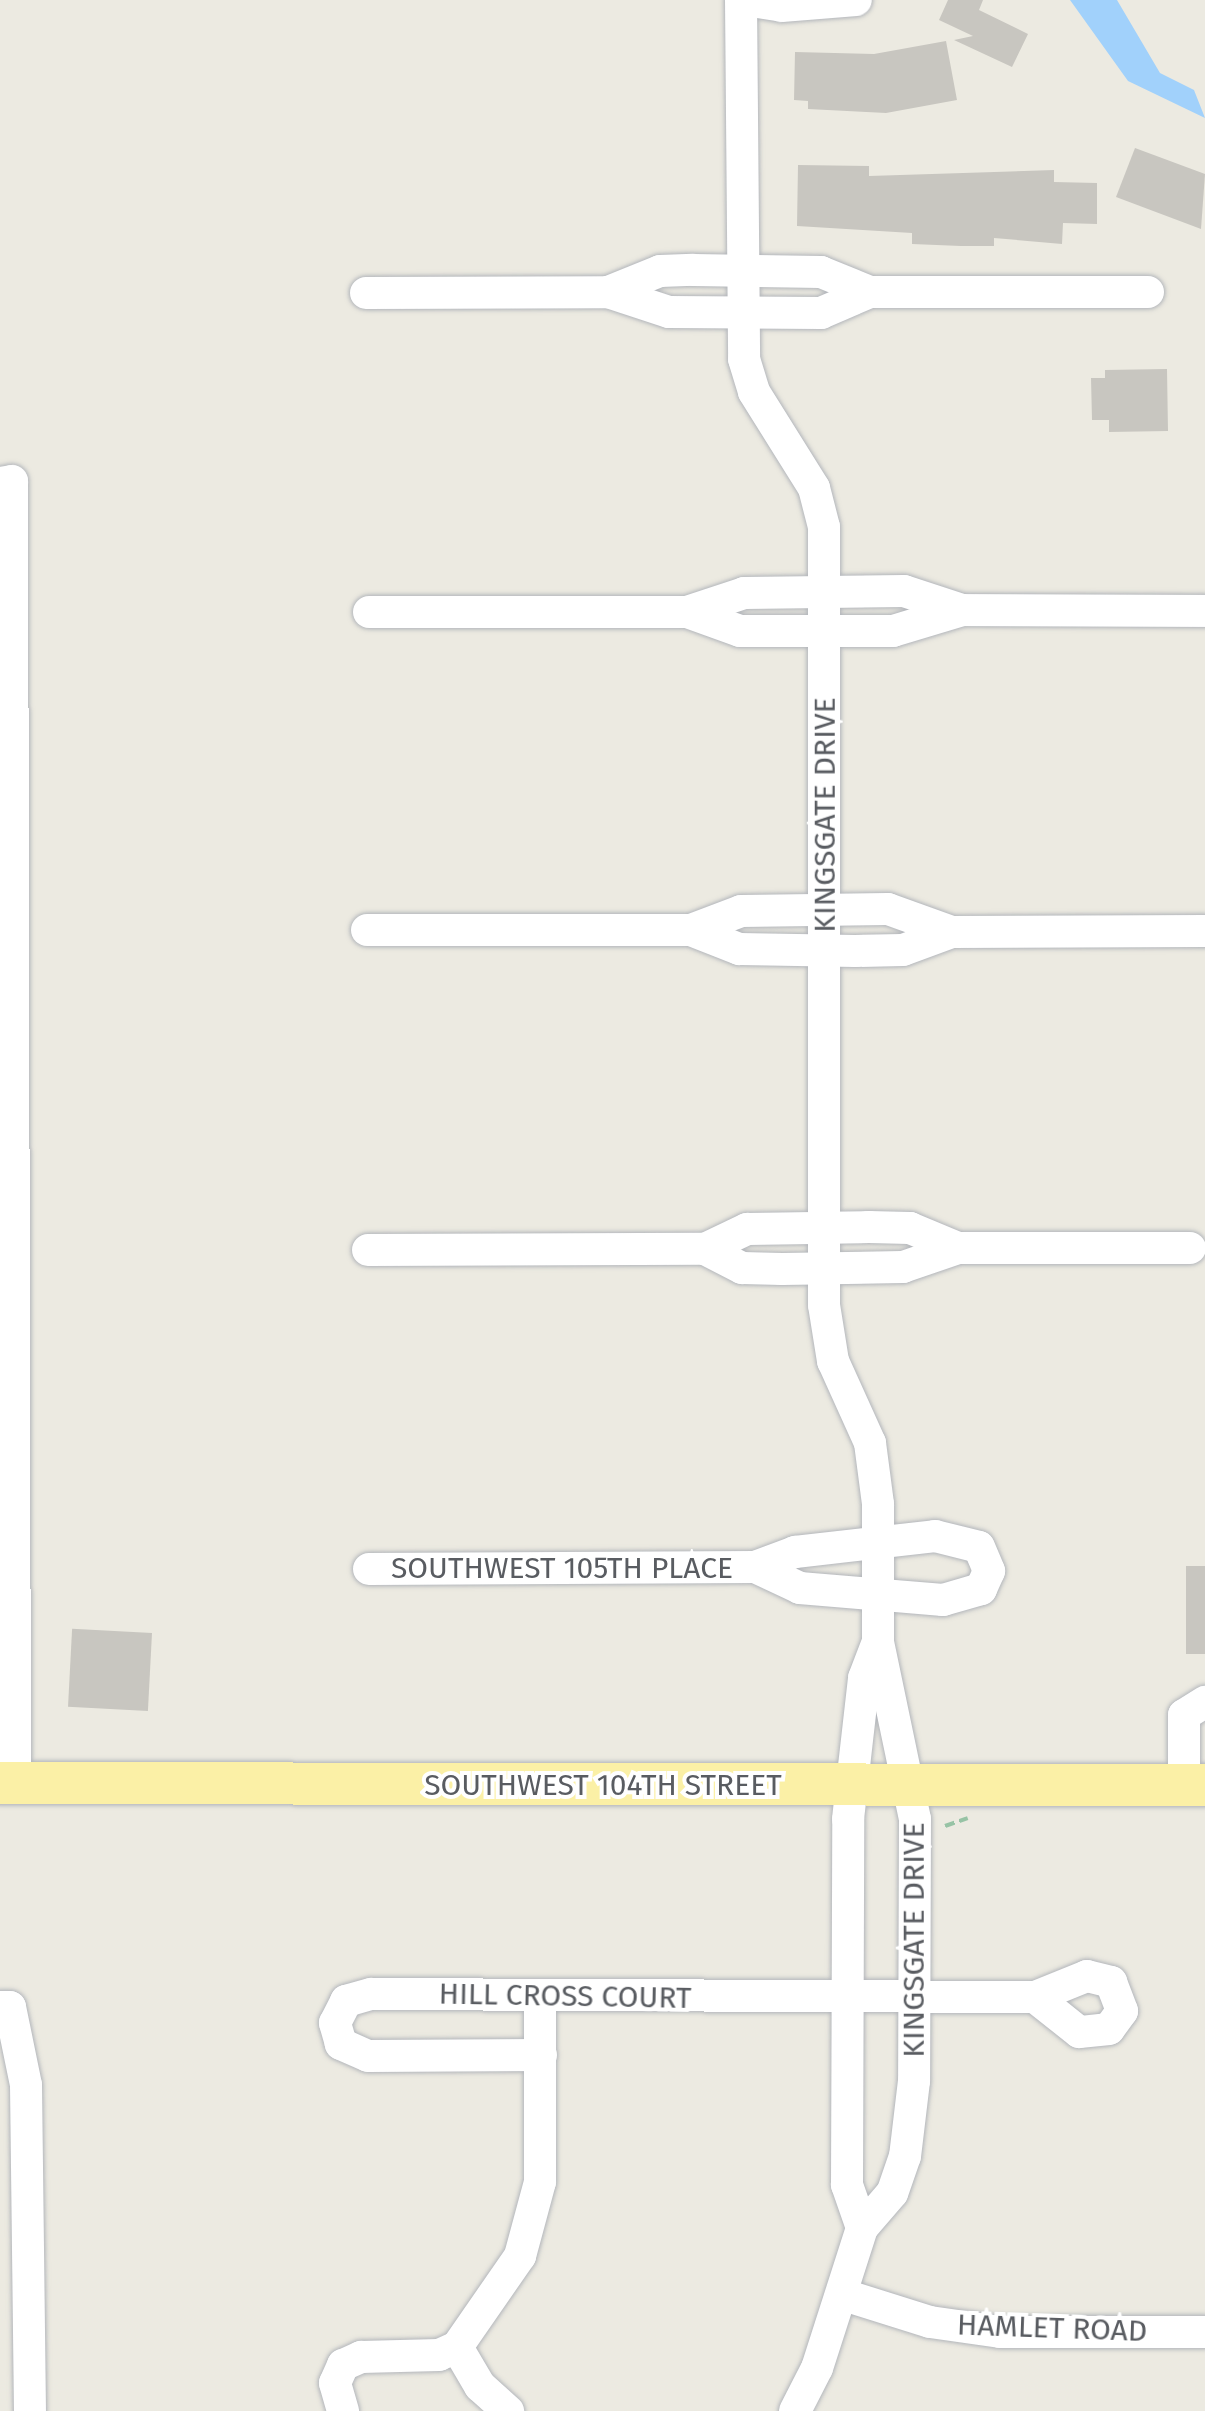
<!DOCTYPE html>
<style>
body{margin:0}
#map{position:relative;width:1205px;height:2411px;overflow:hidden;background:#eceae1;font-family:"Fira Sans",sans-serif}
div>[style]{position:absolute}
.water>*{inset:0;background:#a1d1fb}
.building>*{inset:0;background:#c8c6c0;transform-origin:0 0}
.path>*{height:4px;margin-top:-2px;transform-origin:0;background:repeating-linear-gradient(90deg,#97c3a5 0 10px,transparent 0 15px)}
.roads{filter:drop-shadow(0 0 2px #b3b6bb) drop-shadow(0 0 2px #b3b6bb)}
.minor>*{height:32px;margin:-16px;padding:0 16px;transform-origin:16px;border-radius:16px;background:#fff}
.major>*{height:42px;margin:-21px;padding:0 21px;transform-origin:21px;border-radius:21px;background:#fbf0a6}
span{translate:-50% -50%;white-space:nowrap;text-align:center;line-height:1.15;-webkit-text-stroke:8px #fff;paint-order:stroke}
.street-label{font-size:30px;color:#595c61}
</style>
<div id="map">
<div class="water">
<div style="clip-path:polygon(1070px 0,1117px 0,1160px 73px,1194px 90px,1205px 118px,1128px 81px)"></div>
</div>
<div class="building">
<div style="clip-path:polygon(948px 0,983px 0,979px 10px,1028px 34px,1012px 67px,954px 40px,973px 36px,939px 20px)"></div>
<div style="clip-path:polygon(946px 41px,957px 100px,886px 113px,808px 109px,808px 101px,794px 100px,795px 52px,874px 54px)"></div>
<div style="clip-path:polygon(1135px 148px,1205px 174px,1201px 229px,1116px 197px)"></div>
<div style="clip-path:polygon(798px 165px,869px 166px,869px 176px,1054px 170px,1054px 182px,1097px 183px,1097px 224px,1063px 223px,1062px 244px,994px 238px,994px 246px,961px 246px,912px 244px,912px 233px,797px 226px)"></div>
<div style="clip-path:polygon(1167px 369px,1168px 431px,1109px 432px,1109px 420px,1092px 420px,1091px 378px,1105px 378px,1105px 370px)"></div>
<div style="left:1186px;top:1566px;width:19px;height:88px"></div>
<div style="left:152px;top:1633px;width:78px;height:80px;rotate:93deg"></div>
</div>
<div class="path">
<div style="left:945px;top:1826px;width:24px;rotate:-19deg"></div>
</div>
<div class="roads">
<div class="minor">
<div style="left:741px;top:0;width:359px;rotate:89.5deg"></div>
<div style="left:744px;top:359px;width:34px;rotate:73deg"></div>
<div style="left:754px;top:392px;width:113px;rotate:58deg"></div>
<div style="left:814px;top:488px;width:40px;rotate:75.6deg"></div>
<div style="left:824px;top:527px;width:778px;rotate:90deg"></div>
<div style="left:824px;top:1305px;width:57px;rotate:80.9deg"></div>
<div style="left:833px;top:1361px;width:90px;rotate:65.7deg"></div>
<div style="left:870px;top:1443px;width:62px;rotate:82.5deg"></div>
<div style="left:878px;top:1504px;width:138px;rotate:90deg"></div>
<div style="left:878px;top:1642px;width:181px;rotate:78.2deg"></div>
<div style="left:915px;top:1819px;width:262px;rotate:90.2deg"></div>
<div style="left:914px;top:2081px;width:76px;rotate:96.8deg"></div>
<div style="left:905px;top:2156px;width:39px;rotate:109deg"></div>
<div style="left:892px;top:2193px;width:46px;rotate:130.6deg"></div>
<div style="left:862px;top:2228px;width:147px;rotate:107.8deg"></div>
<div style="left:817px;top:2368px;width:48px;rotate:117.1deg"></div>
<div style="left:745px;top:0;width:37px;rotate:9deg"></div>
<div style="left:782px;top:6px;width:74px;rotate:-4.6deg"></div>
<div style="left:608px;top:292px;width:56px;rotate:-22deg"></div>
<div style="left:660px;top:271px;width:33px;rotate:-2deg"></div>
<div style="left:693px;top:270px;width:128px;rotate:0.9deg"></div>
<div style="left:821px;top:272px;width:53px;rotate:22.2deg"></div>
<div style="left:870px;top:292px;width:278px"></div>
<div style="left:366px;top:293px;width:242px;rotate:-0.2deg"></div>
<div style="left:608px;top:292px;width:64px;rotate:18.2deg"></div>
<div style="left:669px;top:312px;width:152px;rotate:0.4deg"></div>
<div style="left:821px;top:313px;width:53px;rotate:-23.2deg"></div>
<div style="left:0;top:483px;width:12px;rotate:-9deg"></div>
<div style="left:12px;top:481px;width:1302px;rotate:89.87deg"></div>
<div style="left:369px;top:612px;width:318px"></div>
<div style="left:687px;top:612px;width:56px;rotate:19.7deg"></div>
<div style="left:740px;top:631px;width:153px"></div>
<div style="left:893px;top:631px;width:72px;rotate:-16.9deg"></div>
<div style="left:687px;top:612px;width:60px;rotate:-18.4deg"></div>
<div style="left:744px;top:593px;width:160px;rotate:-0.7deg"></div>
<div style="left:904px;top:591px;width:61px;rotate:18.1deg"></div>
<div style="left:962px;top:610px;width:243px;rotate:0.2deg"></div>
<div style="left:367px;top:930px;width:324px"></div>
<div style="left:691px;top:930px;width:52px;rotate:21.6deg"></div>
<div style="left:739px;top:949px;width:116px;rotate:1deg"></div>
<div style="left:855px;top:951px;width:48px;rotate:-1.2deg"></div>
<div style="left:903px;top:950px;width:52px;rotate:-20.2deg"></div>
<div style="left:952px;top:932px;width:253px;rotate:-0.2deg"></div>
<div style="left:691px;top:930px;width:53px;rotate:-20.8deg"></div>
<div style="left:741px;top:911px;width:147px;rotate:-0.8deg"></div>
<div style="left:888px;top:909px;width:68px;rotate:19.8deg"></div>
<div style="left:705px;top:1249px;width:47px;rotate:-25.5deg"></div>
<div style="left:747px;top:1229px;width:122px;rotate:-0.9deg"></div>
<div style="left:869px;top:1227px;width:41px;rotate:1.4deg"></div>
<div style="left:910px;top:1228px;width:52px;rotate:22.6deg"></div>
<div style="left:368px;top:1250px;width:337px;rotate:-0.2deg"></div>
<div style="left:705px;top:1249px;width:42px;rotate:27.2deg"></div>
<div style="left:742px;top:1268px;width:40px;rotate:1.4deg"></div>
<div style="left:782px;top:1269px;width:121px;rotate:-0.9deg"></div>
<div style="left:903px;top:1267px;width:58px;rotate:-19.1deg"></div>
<div style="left:958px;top:1248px;width:232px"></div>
<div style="left:369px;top:1569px;width:386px;rotate:-0.3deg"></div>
<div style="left:755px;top:1567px;width:43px;rotate:-20.6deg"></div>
<div style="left:795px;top:1552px;width:141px;rotate:-6.5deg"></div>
<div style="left:935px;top:1536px;width:45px;rotate:14deg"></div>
<div style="left:979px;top:1547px;width:26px;rotate:67deg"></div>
<div style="left:989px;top:1571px;width:20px;rotate:114deg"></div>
<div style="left:981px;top:1589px;width:40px;rotate:164deg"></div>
<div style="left:943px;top:1600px;width:144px;rotate:-175.2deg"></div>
<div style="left:800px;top:1588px;width:50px;rotate:-155deg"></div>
<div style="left:1184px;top:1785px;width:70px;rotate:-90deg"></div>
<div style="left:1184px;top:1715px;width:25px;rotate:-32deg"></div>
<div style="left:0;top:2007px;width:10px"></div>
<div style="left:10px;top:2007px;width:80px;rotate:78.4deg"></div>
<div style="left:26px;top:2085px;width:326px;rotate:89.3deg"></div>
<div style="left:541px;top:2055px;width:173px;rotate:179.7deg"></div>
<div style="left:368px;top:2056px;width:30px;rotate:-156deg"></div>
<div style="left:341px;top:2044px;width:22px;rotate:-106deg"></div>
<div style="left:335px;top:2023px;width:25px;rotate:-63deg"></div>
<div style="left:346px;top:2001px;width:26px;rotate:-16deg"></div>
<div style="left:371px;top:1994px;width:664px;rotate:0.26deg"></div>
<div style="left:1035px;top:1997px;width:56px;rotate:-22deg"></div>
<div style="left:1087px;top:1976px;width:25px;rotate:14deg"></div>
<div style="left:1111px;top:1982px;width:31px;rotate:69deg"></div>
<div style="left:1122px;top:2011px;width:22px;rotate:126deg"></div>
<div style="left:1109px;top:2029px;width:30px;rotate:174deg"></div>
<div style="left:1079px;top:2032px;width:56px;rotate:-141.5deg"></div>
<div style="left:862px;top:2228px;width:46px;rotate:-109.2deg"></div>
<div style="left:847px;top:2185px;width:366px;rotate:-89.8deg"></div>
<div style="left:848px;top:1819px;width:142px;rotate:-83.5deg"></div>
<div style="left:864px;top:1678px;width:39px;rotate:-69deg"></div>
<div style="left:844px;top:2295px;width:90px;rotate:17.4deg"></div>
<div style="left:930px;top:2322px;width:71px;rotate:8.1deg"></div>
<div style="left:1000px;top:2332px;width:205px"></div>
<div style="left:457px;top:2347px;width:45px;rotate:59.5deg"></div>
<div style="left:480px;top:2386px;width:38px;rotate:42deg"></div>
<div style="left:343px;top:2411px;width:29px;rotate:-106deg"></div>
<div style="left:335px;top:2383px;width:20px;rotate:-66deg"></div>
<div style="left:343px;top:2365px;width:20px;rotate:-24deg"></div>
<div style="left:361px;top:2357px;width:78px;rotate:-1.5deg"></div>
<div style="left:439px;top:2355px;width:20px;rotate:-24deg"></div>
<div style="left:457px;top:2347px;width:111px;rotate:-55.3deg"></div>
<div style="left:520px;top:2256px;width:77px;rotate:-74.9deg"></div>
<div style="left:540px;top:2182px;width:182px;rotate:-90deg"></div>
</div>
<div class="major">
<div style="left:0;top:1783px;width:1205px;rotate:0.1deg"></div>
</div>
</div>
<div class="street-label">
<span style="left:825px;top:815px;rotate:-90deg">KINGSGATE DRIVE</span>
<span style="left:562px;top:1568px">SOUTHWEST 105TH PLACE</span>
<span style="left:603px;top:1785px">SOUTHWEST 104TH STREET</span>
<span style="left:914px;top:1940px;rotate:-90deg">KINGSGATE DRIVE</span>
<span style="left:565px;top:1996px;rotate:1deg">HILL CROSS COURT</span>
<span style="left:1052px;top:2328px;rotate:2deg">HAMLET ROAD</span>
</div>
</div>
